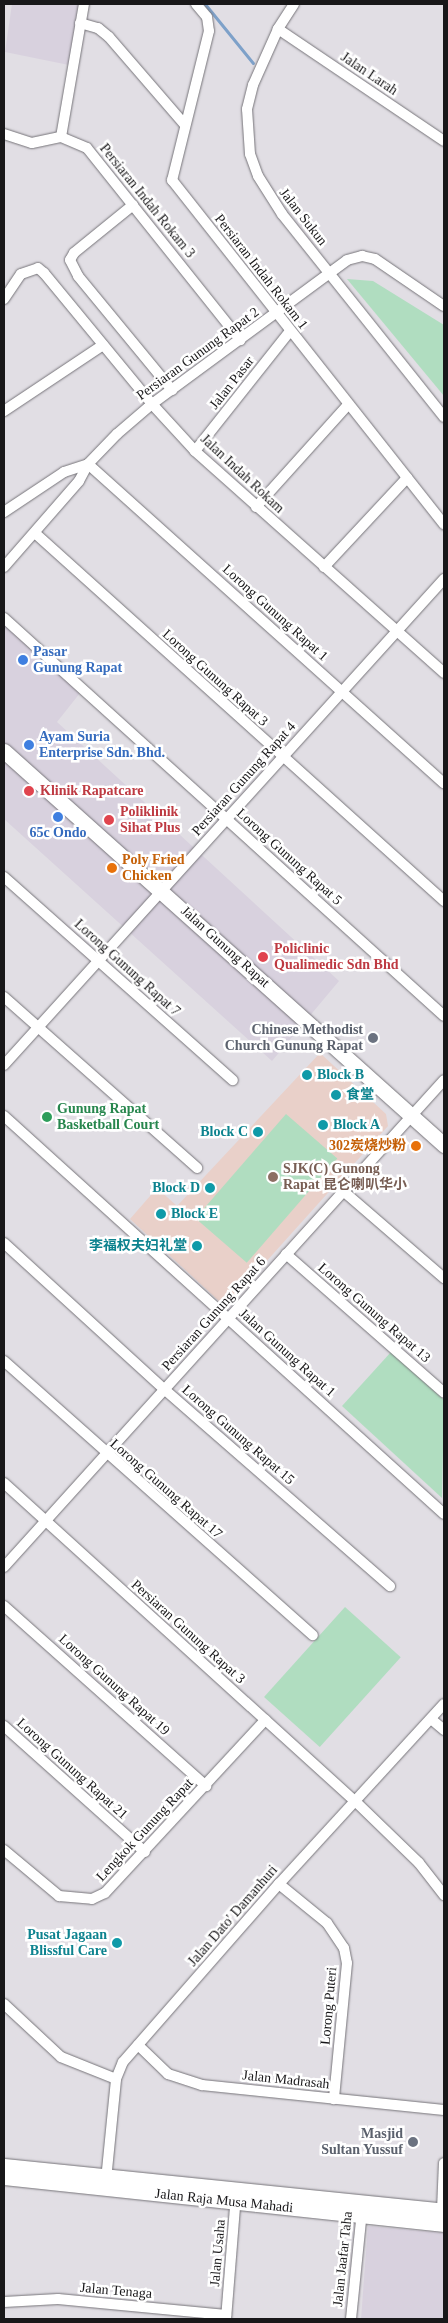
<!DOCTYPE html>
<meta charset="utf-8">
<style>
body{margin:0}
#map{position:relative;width:448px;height:2323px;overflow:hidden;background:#e1dee4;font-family:"Times New Roman","Noto Sans SC",serif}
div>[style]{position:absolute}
.built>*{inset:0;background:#d8d1de}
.education>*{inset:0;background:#e9d0c9}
.green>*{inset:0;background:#b0ddc0;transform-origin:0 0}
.stream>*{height:3px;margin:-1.5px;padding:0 1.5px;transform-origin:1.5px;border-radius:1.5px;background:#7ea1c9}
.roads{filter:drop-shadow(0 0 1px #767479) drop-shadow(0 0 1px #767479)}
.street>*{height:10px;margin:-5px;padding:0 5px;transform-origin:5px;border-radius:5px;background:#fff}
.secondary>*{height:15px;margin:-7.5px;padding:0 7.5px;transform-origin:7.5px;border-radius:7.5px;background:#fff}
.dots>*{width:14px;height:14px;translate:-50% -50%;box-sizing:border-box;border:2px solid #fff;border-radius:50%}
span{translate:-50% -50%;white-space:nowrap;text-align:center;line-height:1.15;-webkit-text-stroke:5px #fff;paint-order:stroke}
.street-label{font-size:14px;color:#181719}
.shop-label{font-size:14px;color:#366cbe;font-weight:700}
.left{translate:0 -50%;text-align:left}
.health-label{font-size:14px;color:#be3a42;font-weight:700}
.food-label{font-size:14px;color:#c56008;font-weight:700}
.right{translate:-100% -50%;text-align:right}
.worship-label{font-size:14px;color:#5b616d;font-weight:700}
.culture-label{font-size:14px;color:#0d838f;font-weight:700}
.leisure-label{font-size:14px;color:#27864d;font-weight:700}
.education-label{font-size:14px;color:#785e54;font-weight:700}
.frame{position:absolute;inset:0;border:5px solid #181719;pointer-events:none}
</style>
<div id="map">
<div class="built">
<div style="clip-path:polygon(12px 4px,80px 4px,69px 65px,5px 52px)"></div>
<div style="clip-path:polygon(4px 621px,80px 693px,57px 722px,339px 981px,272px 1061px,4px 819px)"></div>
<div style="clip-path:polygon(368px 2226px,444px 2233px,444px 2319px,361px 2319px)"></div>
</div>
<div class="education">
<div style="clip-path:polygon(320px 1053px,386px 1114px,388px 1126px,229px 1303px,220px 1302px,130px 1219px,157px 1188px,177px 1206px)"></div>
</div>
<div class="green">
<div style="clip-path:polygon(347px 279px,373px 281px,444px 325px,444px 396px)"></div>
<div style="left:286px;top:1114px;width:68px;height:138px;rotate:41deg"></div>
<div style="clip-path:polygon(391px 1352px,444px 1400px,442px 1498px,342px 1406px)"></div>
<div style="left:345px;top:1607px;width:75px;height:121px;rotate:42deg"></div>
</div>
<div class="stream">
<div style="left:205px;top:4px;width:76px;rotate:50.9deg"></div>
</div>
<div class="roads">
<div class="street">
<div style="left:196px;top:4px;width:17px;rotate:50deg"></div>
<div style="left:207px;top:17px;width:14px;rotate:82deg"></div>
<div style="left:209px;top:31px;width:154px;rotate:103.9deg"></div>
<div style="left:172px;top:180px;width:439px;rotate:51.7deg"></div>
<div style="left:294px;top:4px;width:30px;rotate:123deg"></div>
<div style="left:278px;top:29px;width:61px;rotate:114.1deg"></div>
<div style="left:253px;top:85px;width:25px;rotate:104deg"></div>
<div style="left:247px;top:109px;width:45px;rotate:86.2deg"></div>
<div style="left:250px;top:154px;width:23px;rotate:70deg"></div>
<div style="left:258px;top:176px;width:45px;rotate:57.7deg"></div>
<div style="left:282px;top:214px;width:260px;rotate:51.4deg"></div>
<div style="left:80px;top:23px;width:19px;rotate:16deg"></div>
<div style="left:98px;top:28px;width:14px;rotate:39deg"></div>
<div style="left:109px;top:37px;width:115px;rotate:49.2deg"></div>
<div style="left:278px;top:29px;width:200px;rotate:34deg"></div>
<div style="left:4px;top:134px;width:29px;rotate:18deg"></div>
<div style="left:32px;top:143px;width:30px;rotate:-12deg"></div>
<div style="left:61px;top:137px;width:28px;rotate:23deg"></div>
<div style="left:87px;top:148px;width:246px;rotate:51.4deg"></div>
<div style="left:61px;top:137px;width:135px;rotate:-80.2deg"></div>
<div style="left:133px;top:205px;width:76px;rotate:140.9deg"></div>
<div style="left:74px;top:253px;width:8px;rotate:120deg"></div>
<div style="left:70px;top:260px;width:18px;rotate:63deg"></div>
<div style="left:78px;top:276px;width:148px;rotate:50.5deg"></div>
<div style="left:4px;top:299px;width:30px;rotate:-56deg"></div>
<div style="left:21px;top:274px;width:18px;rotate:-19deg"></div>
<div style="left:38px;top:268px;width:8px;rotate:40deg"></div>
<div style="left:44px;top:273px;width:170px;rotate:50.5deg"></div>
<div style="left:152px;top:404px;width:64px;rotate:47.5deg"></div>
<div style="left:195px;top:451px;width:334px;rotate:41.7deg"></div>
<div style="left:4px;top:411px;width:119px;rotate:-33.7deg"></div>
<div style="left:195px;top:451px;width:153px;rotate:-51.6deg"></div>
<div style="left:88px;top:464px;width:478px;rotate:41.9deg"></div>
<div style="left:256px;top:507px;width:137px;rotate:-48deg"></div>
<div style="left:4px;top:512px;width:72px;rotate:-33.7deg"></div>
<div style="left:64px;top:472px;width:25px;rotate:-18deg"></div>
<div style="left:36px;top:534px;width:549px;rotate:41.97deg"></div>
<div style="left:4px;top:567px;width:114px;rotate:-48.9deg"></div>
<div style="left:79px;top:481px;width:19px;rotate:-62deg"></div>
<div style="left:88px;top:464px;width:42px;rotate:-46deg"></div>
<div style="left:117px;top:434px;width:46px;rotate:-40.6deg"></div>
<div style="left:152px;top:404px;width:242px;rotate:-36.4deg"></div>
<div style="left:347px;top:260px;width:16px;rotate:-15deg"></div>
<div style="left:362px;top:256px;width:13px;rotate:13deg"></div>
<div style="left:375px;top:259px;width:83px;rotate:34.3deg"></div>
<div style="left:324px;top:567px;width:122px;rotate:-47deg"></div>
<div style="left:4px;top:618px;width:593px;rotate:42.13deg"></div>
<div style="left:4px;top:877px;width:306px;rotate:41.6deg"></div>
<div style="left:4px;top:997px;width:258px;rotate:41.5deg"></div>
<div style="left:4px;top:1065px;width:656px;rotate:-47.84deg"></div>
<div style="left:4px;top:1116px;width:593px;rotate:42.13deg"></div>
<div style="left:342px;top:1190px;width:135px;rotate:40.8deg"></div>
<div style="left:4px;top:1243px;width:217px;rotate:42.4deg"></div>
<div style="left:164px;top:1389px;width:300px;rotate:41.1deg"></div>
<div style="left:286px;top:1254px;width:210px;rotate:41.3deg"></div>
<div style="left:4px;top:1361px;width:413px;rotate:41.6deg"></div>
<div style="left:4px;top:1483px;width:474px;rotate:42.2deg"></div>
<div style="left:355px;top:1801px;width:89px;rotate:44.1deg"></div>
<div style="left:419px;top:1863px;width:41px;rotate:52deg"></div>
<div style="left:4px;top:1567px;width:656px;rotate:-47.9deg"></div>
<div style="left:4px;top:1606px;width:271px;rotate:41.7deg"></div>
<div style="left:431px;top:1719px;width:17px;rotate:40deg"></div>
<div style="left:4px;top:1726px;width:189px;rotate:41.8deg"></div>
<div style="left:4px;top:1850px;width:72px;rotate:39.9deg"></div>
<div style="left:59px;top:1896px;width:33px;rotate:5deg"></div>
<div style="left:92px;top:1899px;width:14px;rotate:-25deg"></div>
<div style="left:105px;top:1893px;width:236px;rotate:-47.2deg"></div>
<div style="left:279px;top:1884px;width:62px;rotate:39.1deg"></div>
<div style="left:327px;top:1923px;width:30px;rotate:56deg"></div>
<div style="left:344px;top:1948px;width:15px;rotate:79deg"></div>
<div style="left:347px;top:1963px;width:137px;rotate:95.5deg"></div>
<div style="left:4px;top:2004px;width:78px;rotate:42.9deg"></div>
<div style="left:61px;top:2057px;width:59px;rotate:21.8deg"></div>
<div style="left:138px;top:2045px;width:42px;rotate:44deg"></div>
<div style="left:168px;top:2074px;width:36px;rotate:18deg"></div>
<div style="left:202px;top:2085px;width:243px;rotate:5.9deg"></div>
<div style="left:106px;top:2180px;width:101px;rotate:-84.3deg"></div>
<div style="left:116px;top:2079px;width:18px;rotate:-68deg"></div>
<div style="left:123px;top:2062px;width:237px;rotate:-48.8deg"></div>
<div style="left:279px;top:1884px;width:244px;rotate:-47.5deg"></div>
<div style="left:442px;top:2210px;width:47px;rotate:-87.6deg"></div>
<div style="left:4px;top:2302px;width:54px;rotate:-3.2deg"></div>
<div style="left:58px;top:2299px;width:169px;rotate:5.4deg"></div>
<div style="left:226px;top:2319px;width:124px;rotate:-85.4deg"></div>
<div style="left:351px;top:2319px;width:109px;rotate:-84.2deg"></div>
</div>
<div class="secondary">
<div style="left:4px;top:751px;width:591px;rotate:41.84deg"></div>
<div style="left:4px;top:2166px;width:442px;rotate:5.8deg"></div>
<div style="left:4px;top:2177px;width:443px;rotate:6.1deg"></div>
</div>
</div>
<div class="dots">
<div style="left:23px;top:660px;background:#3f7fe0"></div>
<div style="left:29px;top:745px;background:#3f7fe0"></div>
<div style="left:29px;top:791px;background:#e0444e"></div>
<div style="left:58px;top:817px;background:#3f7fe0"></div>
<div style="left:109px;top:820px;background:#e0444e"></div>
<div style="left:112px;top:868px;background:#e8710a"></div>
<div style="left:263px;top:957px;background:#e0444e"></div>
<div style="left:373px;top:1038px;background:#6b7280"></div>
<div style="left:307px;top:1075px;background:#0f9aa8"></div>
<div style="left:336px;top:1095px;background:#0f9aa8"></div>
<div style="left:47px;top:1117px;background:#2e9e5b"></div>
<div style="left:323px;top:1125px;background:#0f9aa8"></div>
<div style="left:258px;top:1132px;background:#0f9aa8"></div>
<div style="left:416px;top:1146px;background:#e8710a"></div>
<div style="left:273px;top:1177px;background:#8d6e63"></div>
<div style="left:210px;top:1188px;background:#0f9aa8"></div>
<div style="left:161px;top:1214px;background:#0f9aa8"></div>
<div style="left:197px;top:1246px;background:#0f9aa8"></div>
<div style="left:117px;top:1943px;background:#0f9aa8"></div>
<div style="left:413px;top:2142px;background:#6b7280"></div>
</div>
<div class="street-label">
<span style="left:369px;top:74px;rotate:34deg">Jalan Larah</span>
<span style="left:147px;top:201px;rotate:51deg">Persiaran Indah Rokam 3</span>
<span style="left:303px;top:217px;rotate:52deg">Jalan Sukun</span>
<span style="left:261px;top:272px;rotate:52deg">Persiaran Indah Rokam 1</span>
<span style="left:198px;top:354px;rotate:-36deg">Persiaran Gunung Rapat 2</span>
<span style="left:232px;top:383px;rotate:-52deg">Jalan Pasar</span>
<span style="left:242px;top:474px;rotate:43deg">Jalan Indah Rokam</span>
<span style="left:275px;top:613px;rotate:42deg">Lorong Gunung Rapat 1</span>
<span style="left:215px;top:678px;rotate:42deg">Lorong Gunung Rapat 3</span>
<span style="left:244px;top:779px;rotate:-48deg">Persiaran Gunung Rapat 4</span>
<span style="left:289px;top:857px;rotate:42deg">Lorong Gunung Rapat 5</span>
<span style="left:225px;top:947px;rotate:42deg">Jalan Gunung Rapat</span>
<span style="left:127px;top:968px;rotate:42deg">Lorong Gunung Rapat 7</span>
<span style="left:374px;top:1313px;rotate:41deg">Lorong Gunung Rapat 13</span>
<span style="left:214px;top:1314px;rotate:-48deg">Persiaran Gunung Rapat 6</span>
<span style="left:287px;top:1353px;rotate:42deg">Jalan Gunung Rapat 1</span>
<span style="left:238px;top:1435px;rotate:41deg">Lorong Gunung Rapat 15</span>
<span style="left:166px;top:1489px;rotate:41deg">Lorong Gunung Rapat 17</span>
<span style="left:188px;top:1632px;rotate:42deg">Persiaran Gunung Rapat 3</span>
<span style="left:114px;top:1685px;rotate:42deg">Lorong Gunung Rapat 19</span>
<span style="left:72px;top:1769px;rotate:42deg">Lorong Gunung Rapat 21</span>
<span style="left:145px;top:1830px;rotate:-47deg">Lengkok Gunung Rapat</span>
<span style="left:233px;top:1916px;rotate:-49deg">Jalan Dato' Damanhuri</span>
<span style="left:329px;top:2006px;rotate:-85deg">Lorong Puteri</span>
<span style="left:286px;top:2080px;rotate:6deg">Jalan Madrasah</span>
<span style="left:224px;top:2201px;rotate:6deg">Jalan Raja Musa Mahadi</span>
<span style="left:218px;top:2253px;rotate:-85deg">Jalan Usaha</span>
<span style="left:343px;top:2259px;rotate:-84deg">Jalan Jaafar Taha</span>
<span style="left:116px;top:2291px;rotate:5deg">Jalan Tenaga</span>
</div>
<div class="shop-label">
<span class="left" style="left:33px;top:660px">Pasar<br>Gunung Rapat</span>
<span class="left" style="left:39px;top:745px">Ayam Suria<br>Enterprise Sdn. Bhd.</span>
<span style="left:58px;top:833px">65c Ondo</span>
</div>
<div class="health-label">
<span class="left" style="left:40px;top:791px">Klinik Rapatcare</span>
<span class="left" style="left:120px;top:820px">Poliklinik<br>Sihat Plus</span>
<span class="left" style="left:274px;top:957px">Policlinic<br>Qualimedic Sdn Bhd</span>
</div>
<div class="food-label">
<span class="left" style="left:122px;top:868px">Poly Fried<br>Chicken</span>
<span class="right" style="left:406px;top:1146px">302炭烧炒粉</span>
</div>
<div class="worship-label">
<span class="right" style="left:363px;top:1038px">Chinese Methodist<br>Church Gunung Rapat</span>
<span class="right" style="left:403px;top:2142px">Masjid<br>Sultan Yussuf</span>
</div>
<div class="culture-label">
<span class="left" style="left:317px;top:1075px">Block B</span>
<span class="left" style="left:346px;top:1095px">食堂</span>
<span class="left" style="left:333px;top:1125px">Block A</span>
<span class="right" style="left:248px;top:1132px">Block C</span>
<span class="right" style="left:200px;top:1188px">Block D</span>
<span class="left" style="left:171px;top:1214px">Block E</span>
<span class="right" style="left:187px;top:1246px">李福权夫妇礼堂</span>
<span class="right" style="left:107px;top:1943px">Pusat Jagaan<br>Blissful Care</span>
</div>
<div class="leisure-label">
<span class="left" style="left:57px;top:1117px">Gunung Rapat<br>Basketball Court</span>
</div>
<div class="education-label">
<span class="left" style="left:283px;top:1177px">SJK(C) Gunong<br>Rapat 昆仑喇叭华小</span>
</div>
<div class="frame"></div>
</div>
